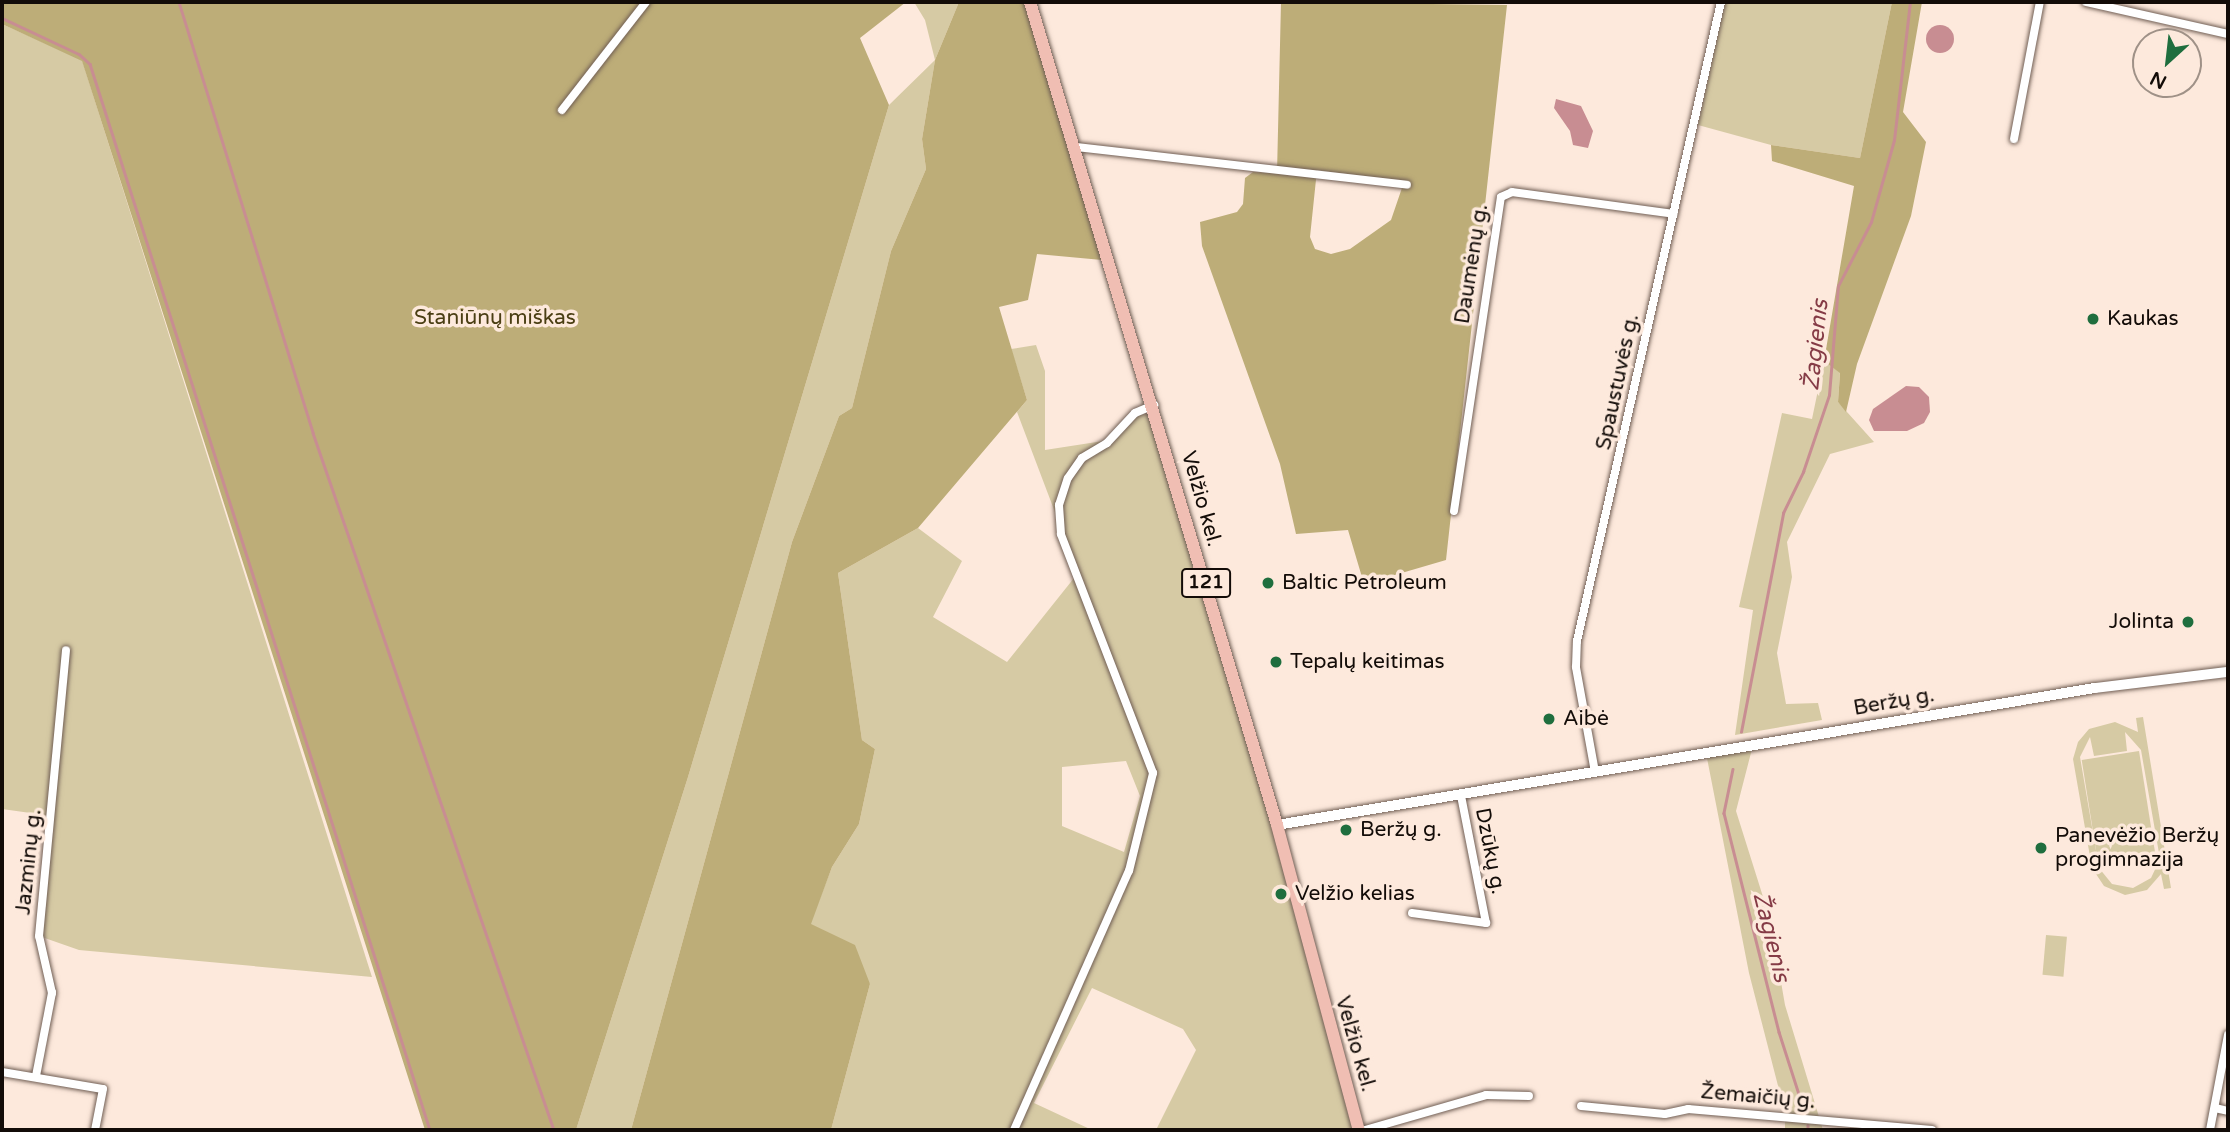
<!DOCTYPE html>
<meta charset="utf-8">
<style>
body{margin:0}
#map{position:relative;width:2230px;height:1132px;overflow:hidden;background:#fde9dc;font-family:"Varela Round",sans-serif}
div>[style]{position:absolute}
.green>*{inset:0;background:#d6caa4;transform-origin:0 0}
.forest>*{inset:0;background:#bdad78}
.water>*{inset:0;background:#c88d92}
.round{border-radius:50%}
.stream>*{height:2.5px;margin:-1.25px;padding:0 1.25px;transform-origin:1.25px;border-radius:1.25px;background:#c88d92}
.roads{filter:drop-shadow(0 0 2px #705e54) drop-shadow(0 0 2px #705e54)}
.street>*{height:8px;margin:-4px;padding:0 4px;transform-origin:4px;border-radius:4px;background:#fff}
.secondary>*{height:10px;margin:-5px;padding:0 5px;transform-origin:5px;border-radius:5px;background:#fff}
.primary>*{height:12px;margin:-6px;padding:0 6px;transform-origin:6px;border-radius:6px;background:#f0beb3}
.dots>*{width:19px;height:19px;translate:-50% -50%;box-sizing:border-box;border:4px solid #fde9dc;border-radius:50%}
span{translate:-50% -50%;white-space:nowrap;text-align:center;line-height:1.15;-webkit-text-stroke:7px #fde9dc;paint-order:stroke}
.shield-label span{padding:2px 5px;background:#fde9dc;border:2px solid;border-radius:5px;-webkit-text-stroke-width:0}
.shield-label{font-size:19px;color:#130c08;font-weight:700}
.street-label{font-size:21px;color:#130c08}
.park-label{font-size:21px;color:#4a3e13}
.poi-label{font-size:21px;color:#130c08}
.left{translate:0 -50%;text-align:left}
.right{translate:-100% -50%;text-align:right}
.water-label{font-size:23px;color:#853b46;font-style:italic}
.frame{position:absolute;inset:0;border:4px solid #130c08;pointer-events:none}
.north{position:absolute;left:2132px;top:28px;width:70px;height:70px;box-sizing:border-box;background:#fde9dc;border:2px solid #9f9187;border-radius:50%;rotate:207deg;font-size:19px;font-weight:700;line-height:28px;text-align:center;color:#130c08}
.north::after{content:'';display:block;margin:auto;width:24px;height:32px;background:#1f6e3e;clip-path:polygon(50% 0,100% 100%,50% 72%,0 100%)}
</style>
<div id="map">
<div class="green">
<div style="clip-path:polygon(914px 2px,959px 2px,935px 60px,922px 139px,926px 169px,891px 251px,852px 408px,839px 416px,792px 542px,631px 1130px,576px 1130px,688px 777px,889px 105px,935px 60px,925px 20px)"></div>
<div style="clip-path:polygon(1725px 2px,1892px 2px,1860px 158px,1771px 145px,1698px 125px)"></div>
<div style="clip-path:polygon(2px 24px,82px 60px,372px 977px,79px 950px,39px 936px,52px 816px,2px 809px)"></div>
<div style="clip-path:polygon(evenodd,1036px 345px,1045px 371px,1045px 450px,1116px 439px,1135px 415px,1149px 414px,1154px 405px,1359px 1130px,1156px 1130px,1196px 1050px,1183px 1029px,1092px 988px,1034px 1103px,1092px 1130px,831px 1130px,870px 984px,810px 924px,832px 867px,859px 824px,875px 749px,862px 740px,838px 573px,918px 528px,962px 561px,933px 617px,1007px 662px,1078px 573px,1017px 412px,1027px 400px,1011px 349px,1036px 345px,1126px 761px,1140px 796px,1124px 852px,1062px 826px,1062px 767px,1126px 761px)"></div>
<div style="clip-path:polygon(1824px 361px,1840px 372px,1838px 402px,1874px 442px,1830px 454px,1787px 542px,1792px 577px,1777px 653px,1786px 704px,1818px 703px,1822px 720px,1735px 735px,1753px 610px,1739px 607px,1782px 413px,1812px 419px)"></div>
<div style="clip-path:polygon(evenodd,2143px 717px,2171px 888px,2164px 889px,2161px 874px,2147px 890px,2125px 895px,2104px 886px,2092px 868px,2073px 759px,2078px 742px,2089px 729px,2115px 722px,2138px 732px,2136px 718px,2143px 717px,2125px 732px,2141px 750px,2160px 859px,2151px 878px,2133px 888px,2112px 884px,2099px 868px,2080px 757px,2090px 737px,2094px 756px,2127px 751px,2125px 732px)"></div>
<div style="clip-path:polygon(1753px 745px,1736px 811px,1770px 919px,1785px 1005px,1823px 1130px,1785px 1130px,1785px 1113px,1749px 973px,1706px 753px)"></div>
<div style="left:2139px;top:751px;width:105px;height:58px;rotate:81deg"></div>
<div style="left:2046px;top:935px;width:21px;height:40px;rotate:5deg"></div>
</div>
<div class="forest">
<div style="clip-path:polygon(2px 2px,906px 2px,860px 38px,889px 105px,688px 777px,576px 1130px,425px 1130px,82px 61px,2px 24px)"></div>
<div style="clip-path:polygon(959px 2px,1030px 2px,1102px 260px,1037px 254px,1028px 300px,999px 307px,1027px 400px,918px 528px,838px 573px,862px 740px,875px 749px,859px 824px,832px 867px,811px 924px,855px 945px,870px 984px,831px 1130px,631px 1130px,792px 542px,839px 416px,852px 408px,891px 251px,926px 169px,922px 139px,935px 60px)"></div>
<div style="clip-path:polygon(evenodd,1281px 2px,1507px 5px,1446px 560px,1364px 584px,1348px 530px,1296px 534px,1280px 464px,1202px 246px,1200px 222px,1237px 212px,1243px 204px,1245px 178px,1253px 172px,1277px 173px,1281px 2px,1317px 170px,1404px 182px,1391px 220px,1350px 249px,1331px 254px,1315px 249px,1310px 237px,1317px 170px)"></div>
<div style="clip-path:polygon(1892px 2px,1922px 2px,1903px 112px,1926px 142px,1911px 216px,1857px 364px,1846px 412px,1838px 402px,1840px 373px,1824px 361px,1854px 186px,1772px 161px,1771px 145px,1860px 158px)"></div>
</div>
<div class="water">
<div class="round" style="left:1926px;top:25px;width:28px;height:28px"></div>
<div style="clip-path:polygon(1556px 99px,1581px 106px,1593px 131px,1588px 148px,1573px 145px,1570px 131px,1554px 108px)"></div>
<div style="clip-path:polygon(1906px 386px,1919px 387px,1929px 397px,1930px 412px,1924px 423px,1907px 431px,1874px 431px,1869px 420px,1873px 409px)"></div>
</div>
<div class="stream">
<div style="left:179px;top:2px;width:451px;rotate:72.7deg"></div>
<div style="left:313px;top:433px;width:737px;rotate:70.93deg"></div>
<div style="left:2px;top:18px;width:85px;rotate:25.1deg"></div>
<div style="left:79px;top:54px;width:15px;rotate:42deg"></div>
<div style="left:90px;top:64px;width:1119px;rotate:72.31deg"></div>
<div style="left:1741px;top:732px;width:223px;rotate:-79.1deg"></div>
<div style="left:1783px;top:513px;width:46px;rotate:-64deg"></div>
<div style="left:1803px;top:472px;width:81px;rotate:-71.3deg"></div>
<div style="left:1829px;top:395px;width:109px;rotate:-85.3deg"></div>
<div style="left:1838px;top:286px;width:72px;rotate:-62.7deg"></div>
<div style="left:1871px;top:222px;width:85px;rotate:-74.3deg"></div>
<div style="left:1894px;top:140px;width:139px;rotate:-83.4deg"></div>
<div style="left:1733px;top:769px;width:45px;rotate:101.6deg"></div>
<div style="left:1724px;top:813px;width:226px;rotate:75.9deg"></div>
<div style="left:1779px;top:1032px;width:82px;rotate:72.2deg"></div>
<div style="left:1808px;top:1125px;width:5px;rotate:90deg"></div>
</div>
<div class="roads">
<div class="street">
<div style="left:2086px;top:2px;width:146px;rotate:12.7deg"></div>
<div style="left:562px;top:110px;width:137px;rotate:-52.1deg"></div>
<div style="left:2014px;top:139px;width:139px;rotate:-79.3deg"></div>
<div style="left:1076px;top:147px;width:333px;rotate:6.5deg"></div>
<div style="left:1454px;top:511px;width:317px;rotate:-81.5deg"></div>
<div style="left:1501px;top:197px;width:12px;rotate:-24deg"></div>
<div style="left:1512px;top:192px;width:163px;rotate:7.7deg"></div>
<div style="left:1595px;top:772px;width:107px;rotate:-100.3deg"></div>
<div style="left:1576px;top:667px;width:26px;rotate:-88deg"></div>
<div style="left:1577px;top:641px;width:655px;rotate:-77.3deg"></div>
<div style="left:1412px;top:913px;width:75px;rotate:7.7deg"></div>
<div style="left:1486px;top:923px;width:130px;rotate:-101.1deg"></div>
<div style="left:2px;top:1072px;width:102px;rotate:9.6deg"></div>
<div style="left:103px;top:1089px;width:42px;rotate:101deg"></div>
<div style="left:36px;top:1076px;width:85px;rotate:-79.1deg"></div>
<div style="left:52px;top:993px;width:58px;rotate:-102.8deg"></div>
<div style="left:39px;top:936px;width:287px;rotate:-84.6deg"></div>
<div style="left:1581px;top:1106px;width:84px;rotate:5.4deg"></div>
<div style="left:1665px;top:1114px;width:24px;rotate:-12deg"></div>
<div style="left:1688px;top:1109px;width:245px;rotate:4.9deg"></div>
<div style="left:2215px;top:1108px;width:13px;rotate:13deg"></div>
<div style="left:1014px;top:1130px;width:283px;rotate:-66.1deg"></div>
<div style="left:1129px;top:871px;width:101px;rotate:-76.2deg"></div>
<div style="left:1153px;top:773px;width:256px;rotate:-111.1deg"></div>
<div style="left:1061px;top:534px;width:29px;rotate:-94deg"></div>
<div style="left:1059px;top:505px;width:28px;rotate:-72deg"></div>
<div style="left:1068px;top:478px;width:24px;rotate:-55deg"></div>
<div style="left:1082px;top:458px;width:29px;rotate:-31deg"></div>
<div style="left:1107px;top:443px;width:41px;rotate:-47deg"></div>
<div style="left:1135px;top:413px;width:21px;rotate:-23deg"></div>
<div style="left:1365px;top:1130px;width:126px;rotate:-16.1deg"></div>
<div style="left:1486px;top:1095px;width:43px;rotate:1.3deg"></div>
<div style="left:2210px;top:1130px;width:97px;rotate:-79.3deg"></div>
</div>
<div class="secondary">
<div style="left:1277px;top:825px;width:829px;rotate:-9.51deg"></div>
<div style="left:2095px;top:688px;width:134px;rotate:-6.9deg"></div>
</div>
<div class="primary">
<div style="left:1030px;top:2px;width:859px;rotate:73.29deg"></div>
<div style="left:1277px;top:825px;width:316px;rotate:75deg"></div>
</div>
</div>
<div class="dots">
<div style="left:2093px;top:319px;background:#1f6e3e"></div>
<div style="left:1268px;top:583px;background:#1f6e3e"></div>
<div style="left:2188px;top:622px;background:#1f6e3e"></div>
<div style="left:1276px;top:662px;background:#1f6e3e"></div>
<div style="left:1549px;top:719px;background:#1f6e3e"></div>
<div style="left:1346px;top:830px;background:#1f6e3e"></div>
<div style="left:2041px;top:848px;background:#1f6e3e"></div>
<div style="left:1281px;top:894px;background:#1f6e3e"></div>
</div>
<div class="shield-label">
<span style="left:1206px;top:583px">121</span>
</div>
<div class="street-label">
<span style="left:1472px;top:264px;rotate:-81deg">Daumėnų g.</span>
<span style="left:1618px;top:382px;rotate:-78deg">Spaustuvės g.</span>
<span style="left:1201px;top:499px;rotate:74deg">Velžio kel.</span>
<span style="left:1894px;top:702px;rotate:-10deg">Beržų g.</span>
<span style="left:1490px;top:851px;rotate:79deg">Dzūkų g.</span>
<span style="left:29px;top:862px;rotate:-84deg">Jazminų g.</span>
<span style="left:1355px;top:1044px;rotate:74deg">Velžio kel.</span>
<span style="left:1758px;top:1097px;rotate:5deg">Žemaičių g.</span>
</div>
<div class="park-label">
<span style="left:495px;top:318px">Staniūnų miškas</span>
</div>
<div class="poi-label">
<span class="left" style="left:2107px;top:319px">Kaukas</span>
<span class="left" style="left:1282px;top:583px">Baltic Petroleum</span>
<span class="right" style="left:2174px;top:622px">Jolinta</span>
<span class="left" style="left:1290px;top:662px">Tepalų keitimas</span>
<span class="left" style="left:1563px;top:719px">Aibė</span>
<span class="left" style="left:1360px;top:830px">Beržų g.</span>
<span class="left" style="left:2055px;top:848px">Panevėžio Beržų<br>progimnazija</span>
<span class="left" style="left:1295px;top:894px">Velžio kelias</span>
</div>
<div class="water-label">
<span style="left:1816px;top:345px;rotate:-84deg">Žagienis</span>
<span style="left:1771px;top:937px;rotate:76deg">Žagienis</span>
</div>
<div class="frame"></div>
<div class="north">N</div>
</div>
